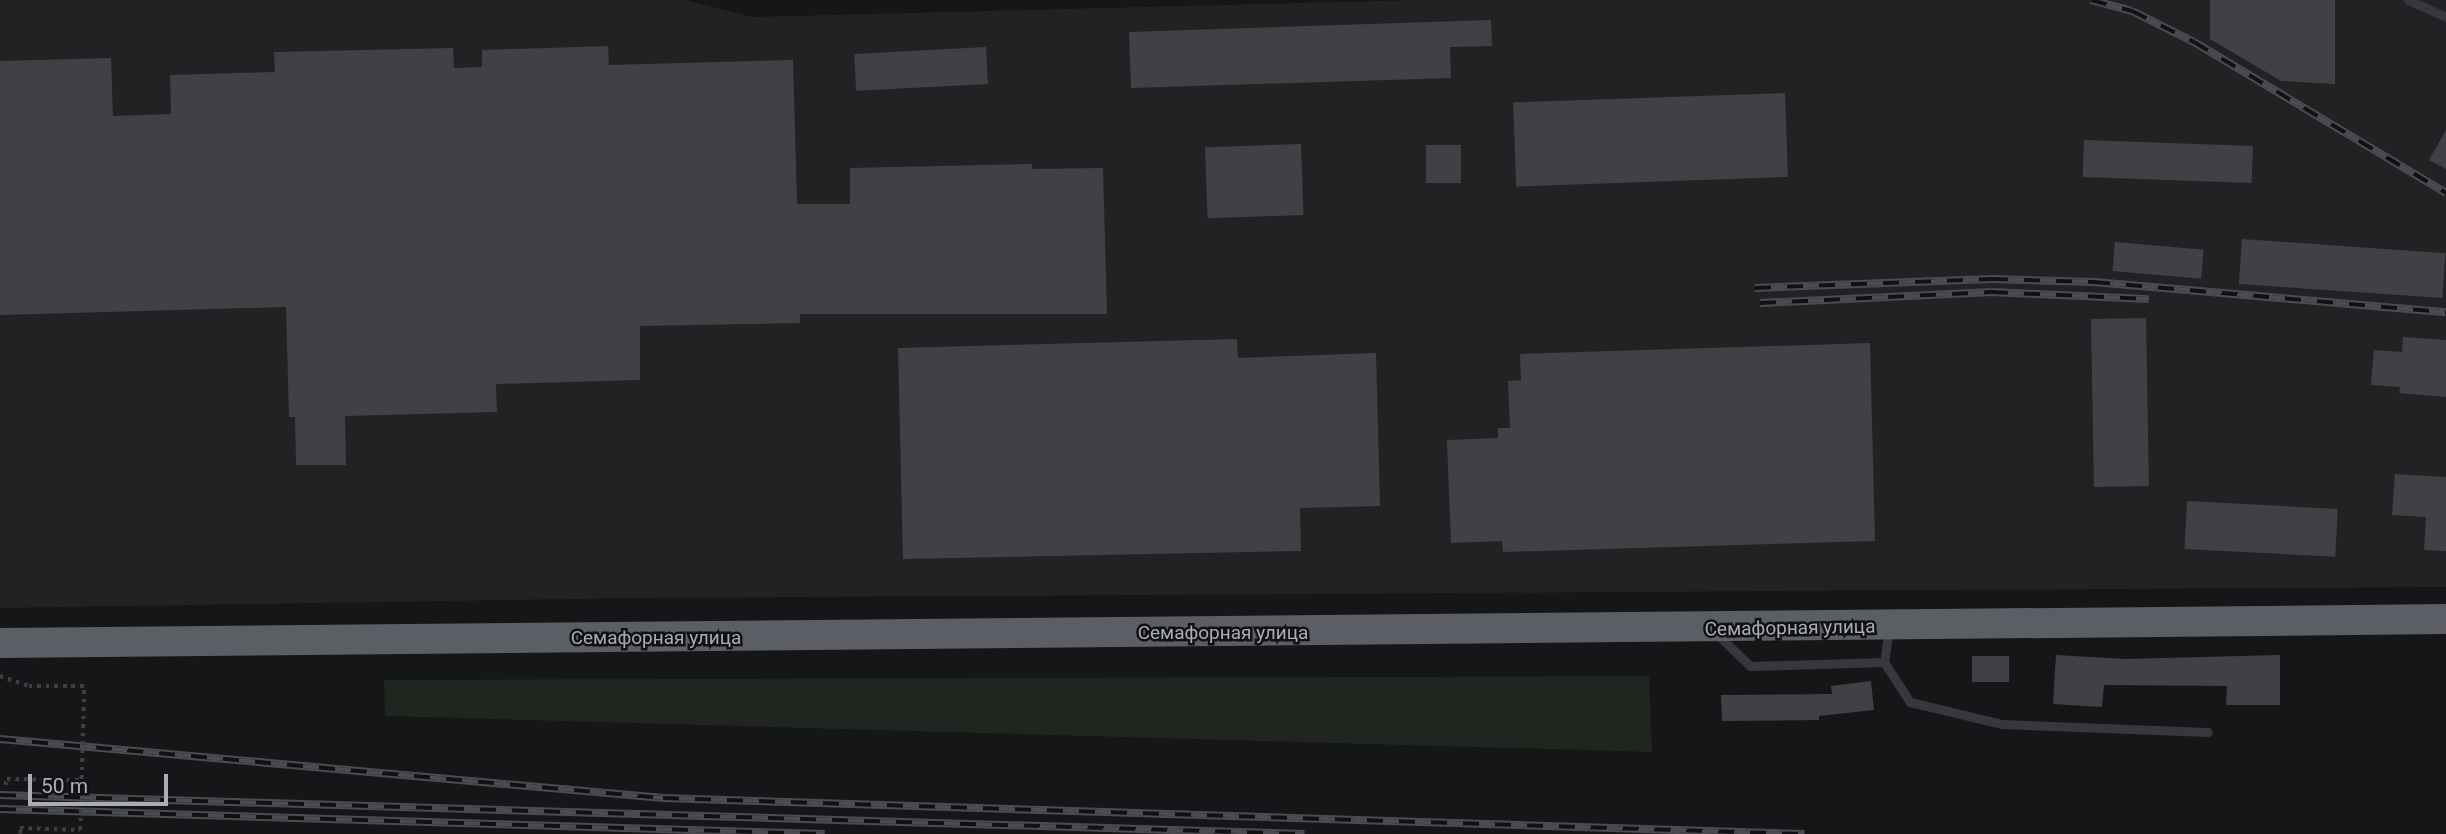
<!DOCTYPE html>
<meta charset="utf-8">
<style>
body{margin:0}
#map{position:relative;width:2446px;height:834px;overflow:hidden;background:#161618;font-family:Roboto,sans-serif}
div>[style]{position:absolute}
.built>*{inset:0;background:#222225}
.green>*{inset:0;background:#1e261f}
.building>*{inset:0;background:#404145;transform-origin:0 0}
.path>*{height:3.5px;margin-top:-1.75px;transform-origin:0;background:repeating-linear-gradient(90deg,#3d3f44 0 3.5px,transparent 0 8.5px)}
.service>*{height:9px;margin:-4.5px;padding:0 4.5px;transform-origin:4.5px;border-radius:4.5px;background:#37383d}
.trunk>*{height:30px;margin:-15px;padding:0 15px;transform-origin:15px;border-radius:15px;background:#5b5e65}
.rail>*{height:8px;margin-top:-4px;transform-origin:0;background:repeating-linear-gradient(90deg,#111113 0 16px,#4a4c52 0 32px);box-sizing:border-box;border-block:2px solid #4a4c52}
.path-bridge>*{height:3.5px;margin-top:-1.75px;transform-origin:0;background:repeating-linear-gradient(90deg,#3d3f44 0 3.5px,transparent 0 8.5px)}
span{translate:-50% -50%;white-space:nowrap;text-align:center;line-height:1.15;-webkit-text-stroke:5px #111113;paint-order:stroke}
.street-label{font-size:19px;color:#a8adb8}
.scale{position:absolute;left:28px;top:774px;width:140px;height:32px;box-sizing:border-box;border:4px solid #a8adb8;border-top:0;padding-left:9px;font-size:21px;line-height:24px;white-space:nowrap;color:#a8adb8;-webkit-text-stroke:5px #111113;paint-order:stroke}
</style>
<div id="map">
<div class="built">
<div style="clip-path:polygon(0 0,686px 0,752px 17px,1417px 0,2446px 0,2446px 587px,645px 598px,0 608px)"></div>
</div>
<div class="green">
<div style="clip-path:polygon(1649px 676px,1652px 752px,385px 716px,384px 680px)"></div>
</div>
<div class="building">
<div style="clip-path:polygon(2210px 0,2335px 0,2335px 84px,2281px 81px,2210px 39px)"></div>
<div style="clip-path:polygon(1491px 20px,1492px 46px,1450px 47px,1451px 78px,1131px 88px,1129px 32px)"></div>
<div style="clip-path:polygon(608px 46px,609px 65px,793px 60px,797px 204px,850px 204px,850px 168px,1032px 164px,1032px 169px,1103px 168px,1107px 314px,800px 314px,800px 323px,640px 326px,640px 380px,496px 384px,497px 412px,345px 416px,346px 465px,296px 465px,295px 417px,289px 417px,286px 307px,0 315px,0 61px,111px 58px,113px 116px,171px 114px,170px 75px,275px 72px,274px 52px,453px 48px,454px 68px,482px 67px,482px 50px)"></div>
<div style="left:986px;top:47px;width:37px;height:132px;rotate:87deg"></div>
<div style="left:1785px;top:93px;width:84px;height:272px;rotate:88deg"></div>
<div style="clip-path:polygon(2446px 130px,2446px 169px,2429px 160px)"></div>
<div style="left:2084px;top:140px;width:169px;height:37px;rotate:2deg"></div>
<div style="left:1301px;top:144px;width:71px;height:96px;rotate:88deg"></div>
<div style="left:1461px;top:145px;width:38px;height:35px;rotate:90deg"></div>
<div style="left:2242px;top:239px;width:204px;height:45px;rotate:4deg"></div>
<div style="left:2115px;top:242px;width:89px;height:29px;rotate:5deg"></div>
<div style="left:2146px;top:318px;width:168px;height:55px;rotate:89deg"></div>
<div style="clip-path:polygon(2403px 337px,2446px 340px,2446px 397px,2399px 393px,2400px 387px,2371px 385px,2374px 350px,2402px 352px)"></div>
<div style="clip-path:polygon(1237px 339px,1238px 358px,1376px 353px,1380px 506px,1300px 508px,1301px 551px,903px 559px,898px 348px)"></div>
<div style="clip-path:polygon(1870px 343px,1875px 541px,1503px 552px,1502px 541px,1451px 543px,1447px 440px,1498px 438px,1498px 428px,1510px 428px,1508px 381px,1521px 380px,1520px 354px)"></div>
<div style="clip-path:polygon(2395px 474px,2446px 477px,2446px 551px,2424px 550px,2426px 517px,2392px 515px)"></div>
<div style="left:2187px;top:501px;width:151px;height:48px;rotate:3deg"></div>
<div style="clip-path:polygon(2056px 655px,2125px 659px,2280px 655px,2280px 705px,2226px 705px,2227px 686px,2104px 685px,2102px 707px,2053px 704px)"></div>
<div style="left:2009px;top:656px;width:26px;height:37px;rotate:90deg"></div>
<div style="clip-path:polygon(1871px 681px,1874px 710px,1819px 716px,1819px 720px,1722px 721px,1721px 695px,1832px 694px,1831px 686px)"></div>
</div>
<div class="path">
<div style="left:0;top:676px;width:31px;rotate:19deg"></div>
<div style="left:29px;top:686px;width:55px"></div>
<div style="left:5px;top:785px;width:6px;rotate:-72deg"></div>
<div style="left:7px;top:779px;width:74px;rotate:0.8deg"></div>
<div style="left:20px;top:834px;width:6px;rotate:-90deg"></div>
<div style="left:20px;top:828px;width:60px;rotate:1.9deg"></div>
</div>
<div class="service">
<div style="left:2408px;top:0;width:42px;rotate:24.1deg"></div>
<div style="left:1889px;top:628px;width:34px;rotate:98deg"></div>
<div style="left:1884px;top:662px;width:48px;rotate:57deg"></div>
<div style="left:1910px;top:702px;width:95px;rotate:13.4deg"></div>
<div style="left:2002px;top:724px;width:206px;rotate:2.2deg"></div>
<div style="left:1717px;top:634px;width:46px;rotate:44.1deg"></div>
<div style="left:1750px;top:666px;width:134px;rotate:-1.7deg"></div>
</div>
<div class="trunk">
<div style="left:0;top:643px;width:2446px;rotate:-0.56deg"></div>
</div>
<div class="rail">
<div style="left:2091px;top:0;width:42px;rotate:15deg"></div>
<div style="left:2132px;top:11px;width:69px;rotate:26.6deg"></div>
<div style="left:2194px;top:42px;width:294px;rotate:30.9deg"></div>
<div style="left:1755px;top:288px;width:237px;rotate:-2.2deg"></div>
<div style="left:1992px;top:279px;width:102px;rotate:1.7deg"></div>
<div style="left:2094px;top:282px;width:353px;rotate:4.9deg"></div>
<div style="left:1760px;top:303px;width:232px;rotate:-2.7deg"></div>
<div style="left:1992px;top:292px;width:157px;rotate:2.6deg"></div>
<div style="left:0;top:739px;width:666px;rotate:5.09deg"></div>
<div style="left:663px;top:798px;width:1142px;rotate:1.81deg"></div>
<div style="left:0;top:795px;width:1305px;rotate:1.71deg"></div>
<div style="left:0;top:809px;width:825px;rotate:1.74deg"></div>
</div>
<div class="path-bridge">
<div style="left:80px;top:830px;width:144px;rotate:-88.4deg"></div>
</div>
<div class="street-label">
<span style="left:1790px;top:628px;rotate:-1deg">Семафорная улица</span>
<span style="left:1223px;top:633px">Семафорная улица</span>
<span style="left:656px;top:638px">Семафорная улица</span>
</div>
<div class="scale">50 m</div>
</div>
